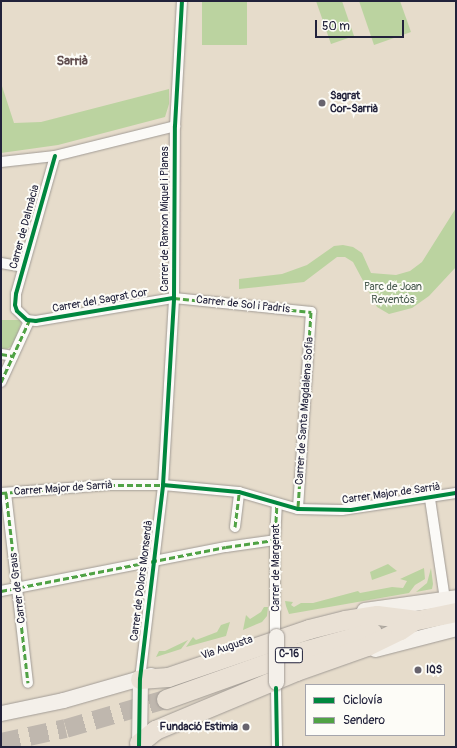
<!DOCTYPE html>
<meta charset="utf-8">
<style>
body{margin:0}
#map{position:relative;width:457px;height:748px;overflow:hidden;background:#e6dccb;font-family:Pangolin,sans-serif}
div>[style]{position:absolute}
.green>*{inset:0;background:#bbd3a0;transform-origin:0 0}
.highway-tunnel>*{height:19px;margin-top:-9.5px;transform-origin:0;background:repeating-linear-gradient(90deg,#bfb7ae 0 19px,transparent 0 29px)}
.roads{filter:drop-shadow(0 0 1px #a19b95) drop-shadow(0 0 1px #a19b95)}
.street>*{height:10px;margin:-5px;padding:0 5px;transform-origin:5px;border-radius:5px;background:#fbfaf7}
.secondary>*{height:15px;margin:-7.5px;padding:0 7.5px;transform-origin:7.5px;border-radius:7.5px;background:#f4f0ea}
.highway>*{height:19px;margin:-9.5px;padding:0 9.5px;transform-origin:9.5px;border-radius:9.5px;background:#eae1d5}
.bridges{filter:drop-shadow(0 0 1px #a19b95) drop-shadow(0 0 1px #a19b95)}
.secondary-bridge>*{height:15px;margin:-7.5px;padding:0 7.5px;transform-origin:7.5px;border-radius:7.5px;background:#f4f0ea}
.quiet>*{height:3px;margin-top:-1.5px;transform-origin:0;background:repeating-linear-gradient(90deg,#50a245 0 6px,transparent 0 9px)}
.cycleway>*{height:4px;margin:-2px;padding:0 2px;transform-origin:2px;border-radius:2px;background:#00873e}
.dots>*{width:11px;height:11px;translate:-50% -50%;box-sizing:border-box;border:2px solid #fdfcf7;border-radius:50%}
span{translate:-50% -50%;white-space:nowrap;text-align:center;line-height:1.15;-webkit-text-stroke:4px #fdfcf7;paint-order:stroke}
.shield-label span{padding:1px 3px;background:#fdfcf7;border:1px solid;border-radius:3px;-webkit-text-stroke-width:0}
.shield-label{font-size:10px;color:#22223b;font-weight:700}
.poi-label{font-size:11px;color:#22223b;font-weight:700}
.left{translate:0 -50%;text-align:left}
.right{translate:-100% -50%;text-align:right}
.street-label{font-size:11px;color:#22223b}
.park-label{font-size:11px;color:#4b5d52}
.quarter-label{font-size:13px;color:#5e4b4c;font-weight:700}
.frame{position:absolute;inset:0;border:2px solid #22223b;pointer-events:none}
.legend{position:absolute;left:305px;top:684px;width:140px;height:52px;box-sizing:border-box;background:#fdfcf7;border:1px solid #a5a5ac;margin:0;padding:5px 7px;list-style:none;font-size:12px;color:#22223b}
.legend li{display:flex;align-items:center;gap:8px;height:20px}
.legend b{width:20px;border:1px solid #a5a5ac}
.scale{position:absolute;left:315px;top:20px;width:89px;height:18px;box-sizing:border-box;border:2px solid #22223b;border-top:0;padding-left:5px;font-size:12px;line-height:14px;white-space:nowrap;color:#22223b;-webkit-text-stroke:3px #fdfcf7;paint-order:stroke}
</style>
<div id="map">
<div class="green">
<div style="left:202px;top:1px;width:45px;height:44px"></div>
<div style="clip-path:polygon(316px 1px,342px 1px,354px 36px,331px 44px)"></div>
<div style="clip-path:polygon(359px 1px,400px 1px,411px 32px,374px 45px)"></div>
<div style="clip-path:polygon(1px 83px,14px 123px,41px 122px,169px 89px,169px 104px,165px 117px,58px 145px,1px 153px)"></div>
<div style="clip-path:polygon(456px 208px,456px 267px,429px 296px,412px 308px,389px 314px,377px 307px,353px 262px,345px 257px,337px 257px,304px 282px,239px 289px,239px 279px,282px 274px,307px 265px,334px 246px,343px 245px,353px 247px,362px 253px,371px 273px,396px 275px,410px 271px,422px 262px)"></div>
<div style="clip-path:polygon(1px 320px,22px 320px,14px 345px,7px 349px,1px 349px)"></div>
<div style="clip-path:polygon(388px 564px,397px 571px,372px 580px,370px 572px)"></div>
<div style="clip-path:polygon(424px 568px,425px 579px,415px 585px,409px 593px,289px 614px,286px 606px,285px 601px,293px 602px,291px 605px,294px 607px,301px 603px,313px 603px,358px 591px,360px 593px,392px 587px,403px 588px,407px 581px,400px 579px)"></div>
<div style="clip-path:polygon(431px 568px,433px 584px,432px 589px,416px 592px,427px 583px)"></div>
<div style="clip-path:polygon(264px 607px,268px 607px,267px 616px,262px 622px,243px 630px,246px 615px,250px 619px,261px 612px)"></div>
<div style="clip-path:polygon(230px 622px,226px 636px,186px 647px,193px 637px,196px 640px,217px 632px,221px 625px)"></div>
<div style="clip-path:polygon(188px 640px,181px 649px,156px 657px,159px 651px,165px 651px)"></div>
</div>
<div class="highway-tunnel">
<div style="left:1px;top:742px;width:66px;rotate:-12.2deg"></div>
<div style="left:66px;top:728px;width:104px;rotate:-16.2deg"></div>
</div>
<div class="roads">
<div class="street">
<div style="left:55px;top:156px;width:143px;rotate:105.8deg"></div>
<div style="left:16px;top:294px;width:15px;rotate:90deg"></div>
<div style="left:16px;top:309px;width:16px;rotate:45deg"></div>
<div style="left:27px;top:320px;width:9px;rotate:6deg"></div>
<div style="left:36px;top:321px;width:140px;rotate:-9.5deg"></div>
<div style="left:174px;top:298px;width:138px;rotate:5.8deg"></div>
<div style="left:311px;top:312px;width:197px;rotate:93.8deg"></div>
<div style="left:1px;top:162px;width:54px;rotate:-6.3deg"></div>
<div style="left:55px;top:156px;width:124px;rotate:-14deg"></div>
<div style="left:1px;top:263px;width:22px;rotate:10deg"></div>
<div style="left:1px;top:354px;width:12px;rotate:9deg"></div>
<div style="left:1px;top:382px;width:67px;rotate:-65.3deg"></div>
<div style="left:1px;top:493px;width:108px;rotate:-4.2deg"></div>
<div style="left:109px;top:485px;width:54px"></div>
<div style="left:163px;top:485px;width:76px;rotate:5.3deg"></div>
<div style="left:239px;top:492px;width:61px;rotate:16.1deg"></div>
<div style="left:298px;top:509px;width:44px;rotate:1.3deg"></div>
<div style="left:342px;top:510px;width:115px;rotate:-8.5deg"></div>
<div style="left:6px;top:493px;width:191px;rotate:83.4deg"></div>
<div style="left:430px;top:499px;width:101px;rotate:81.5deg"></div>
<div style="left:235px;top:527px;width:35px;rotate:-83deg"></div>
<div style="left:1px;top:591px;width:229px;rotate:-11.1deg"></div>
<div style="left:226px;top:547px;width:49px;rotate:-8.1deg"></div>
<div style="left:275px;top:632px;width:92px;rotate:-90deg"></div>
<div style="left:275px;top:540px;width:36px;rotate:-87deg"></div>
<div style="left:140px;top:679px;width:195px;rotate:-83.2deg"></div>
<div style="left:163px;top:485px;width:187px;rotate:-86.6deg"></div>
<div style="left:174px;top:298px;width:172px;rotate:-89.7deg"></div>
<div style="left:175px;top:126px;width:125px;rotate:-86.8deg"></div>
<div style="left:276px;top:688px;width:59px;rotate:89deg"></div>
</div>
<div class="secondary">
<div style="left:364px;top:610px;width:93px;rotate:-8deg"></div>
<div style="left:375px;top:649px;width:84px;rotate:-14.5deg"></div>
<div style="left:1px;top:713px;width:63px;rotate:-11.8deg"></div>
<div style="left:63px;top:700px;width:91px;rotate:-16deg"></div>
<div style="left:139px;top:743px;width:64px;rotate:-89.1deg"></div>
</div>
<div class="highway">
<div style="left:403px;top:623px;width:54px;rotate:-11.7deg"></div>
<div style="left:140px;top:679px;width:28px;rotate:-4deg"></div>
<div style="left:168px;top:677px;width:149px;rotate:-18.8deg"></div>
<div style="left:309px;top:629px;width:37px;rotate:-14deg"></div>
<div style="left:345px;top:620px;width:32px;rotate:-9deg"></div>
<div style="left:377px;top:615px;width:38px;rotate:7deg"></div>
<div style="left:166px;top:699px;width:131px;rotate:-19.7deg"></div>
<div style="left:289px;top:655px;width:86px;rotate:-15.5deg"></div>
<div style="left:139px;top:743px;width:21px;rotate:-39deg"></div>
<div style="left:155px;top:730px;width:153px;rotate:-22.7deg"></div>
<div style="left:296px;top:671px;width:75px;rotate:-19.4deg"></div>
<div style="left:367px;top:646px;width:37px;rotate:-26deg"></div>
<div style="left:400px;top:630px;width:18px;rotate:-34deg"></div>
</div>
</div>
<div class="bridges">
<div class="secondary-bridge">
<div style="left:276px;top:636px;width:46px;rotate:90deg"></div>
</div>
</div>
<div class="quiet">
<div style="left:174px;top:298px;width:138px;rotate:5.8deg"></div>
<div style="left:311px;top:312px;width:197px;rotate:93.8deg"></div>
<div style="left:1px;top:354px;width:12px;rotate:9deg"></div>
<div style="left:1px;top:382px;width:67px;rotate:-65.3deg"></div>
<div style="left:1px;top:493px;width:108px;rotate:-4.2deg"></div>
<div style="left:109px;top:485px;width:58px"></div>
<div style="left:6px;top:493px;width:191px;rotate:83.4deg"></div>
<div style="left:235px;top:527px;width:35px;rotate:-83deg"></div>
<div style="left:1px;top:591px;width:229px;rotate:-11.1deg"></div>
<div style="left:226px;top:547px;width:49px;rotate:-8.1deg"></div>
<div style="left:275px;top:540px;width:36px;rotate:-87deg"></div>
</div>
<div class="cycleway">
<div style="left:55px;top:156px;width:143px;rotate:105.8deg"></div>
<div style="left:16px;top:294px;width:11px;rotate:95deg"></div>
<div style="left:15px;top:305px;width:6px;rotate:72deg"></div>
<div style="left:17px;top:311px;width:13px;rotate:42deg"></div>
<div style="left:27px;top:320px;width:9px;rotate:6deg"></div>
<div style="left:36px;top:321px;width:140px;rotate:-9.5deg"></div>
<div style="left:163px;top:485px;width:76px;rotate:5.3deg"></div>
<div style="left:239px;top:492px;width:61px;rotate:16.1deg"></div>
<div style="left:298px;top:509px;width:53px;rotate:1.1deg"></div>
<div style="left:351px;top:510px;width:106px;rotate:-9.2deg"></div>
<div style="left:276px;top:688px;width:59px;rotate:89deg"></div>
<div style="left:139px;top:747px;width:68px;rotate:-89.2deg"></div>
<div style="left:140px;top:679px;width:195px;rotate:-83.2deg"></div>
<div style="left:163px;top:485px;width:187px;rotate:-86.6deg"></div>
<div style="left:174px;top:298px;width:172px;rotate:-89.7deg"></div>
<div style="left:175px;top:126px;width:125px;rotate:-86.8deg"></div>
</div>
<div class="dots">
<div style="left:322px;top:103px;background:#67636d"></div>
<div style="left:418px;top:670px;background:#67636d"></div>
<div style="left:246px;top:727px;background:#67636d"></div>
</div>
<div class="shield-label">
<span style="left:289px;top:655px">C-16</span>
</div>
<div class="poi-label">
<span class="left" style="left:330px;top:103px">Sagrat<br>Cor-Sarrià</span>
<span class="left" style="left:426px;top:670px">IQS</span>
<span class="right" style="left:238px;top:727px">Fundació Estimia</span>
</div>
<div class="street-label">
<span style="left:165px;top:219px;rotate:-90deg">Carrer de Ramon Miquel i Planas</span>
<span style="left:25px;top:227px;rotate:-75deg">Carrer de Dalmàcia</span>
<span style="left:100px;top:301px;rotate:-10deg">Carrer del Sagrat Cor</span>
<span style="left:243px;top:305px;rotate:6deg">Carrer de Sol i Padrís</span>
<span style="left:305px;top:411px;rotate:-86deg">Carrer de Santa Magdalena Sofia</span>
<span style="left:63px;top:489px;rotate:-4deg">Carrer Major de Sarrià</span>
<span style="left:391px;top:494px;rotate:-8deg">Carrer Major de Sarrià</span>
<span style="left:276px;top:568px;rotate:-90deg">Carrer de Margenat</span>
<span style="left:142px;top:581px;rotate:-83deg">Carrer de Dolors Monserdà</span>
<span style="left:18px;top:588px;rotate:-97deg">Carrer de Graus</span>
<span style="left:227px;top:648px;rotate:-19deg">Via Augusta</span>
</div>
<div class="park-label">
<span style="left:393px;top:294px">Parc de Joan<br>Reventós</span>
</div>
<div class="quarter-label">
<span style="left:72px;top:61px">Sarrià</span>
</div>
<div class="frame"></div>
<ul class="legend">
<li><b style="height:5px;background:#00873e"></b>Ciclovía</li>
<li><b style="height:5px;background:#50a245"></b>Sendero</li>
</ul>
<div class="scale">50 m</div>
</div>
